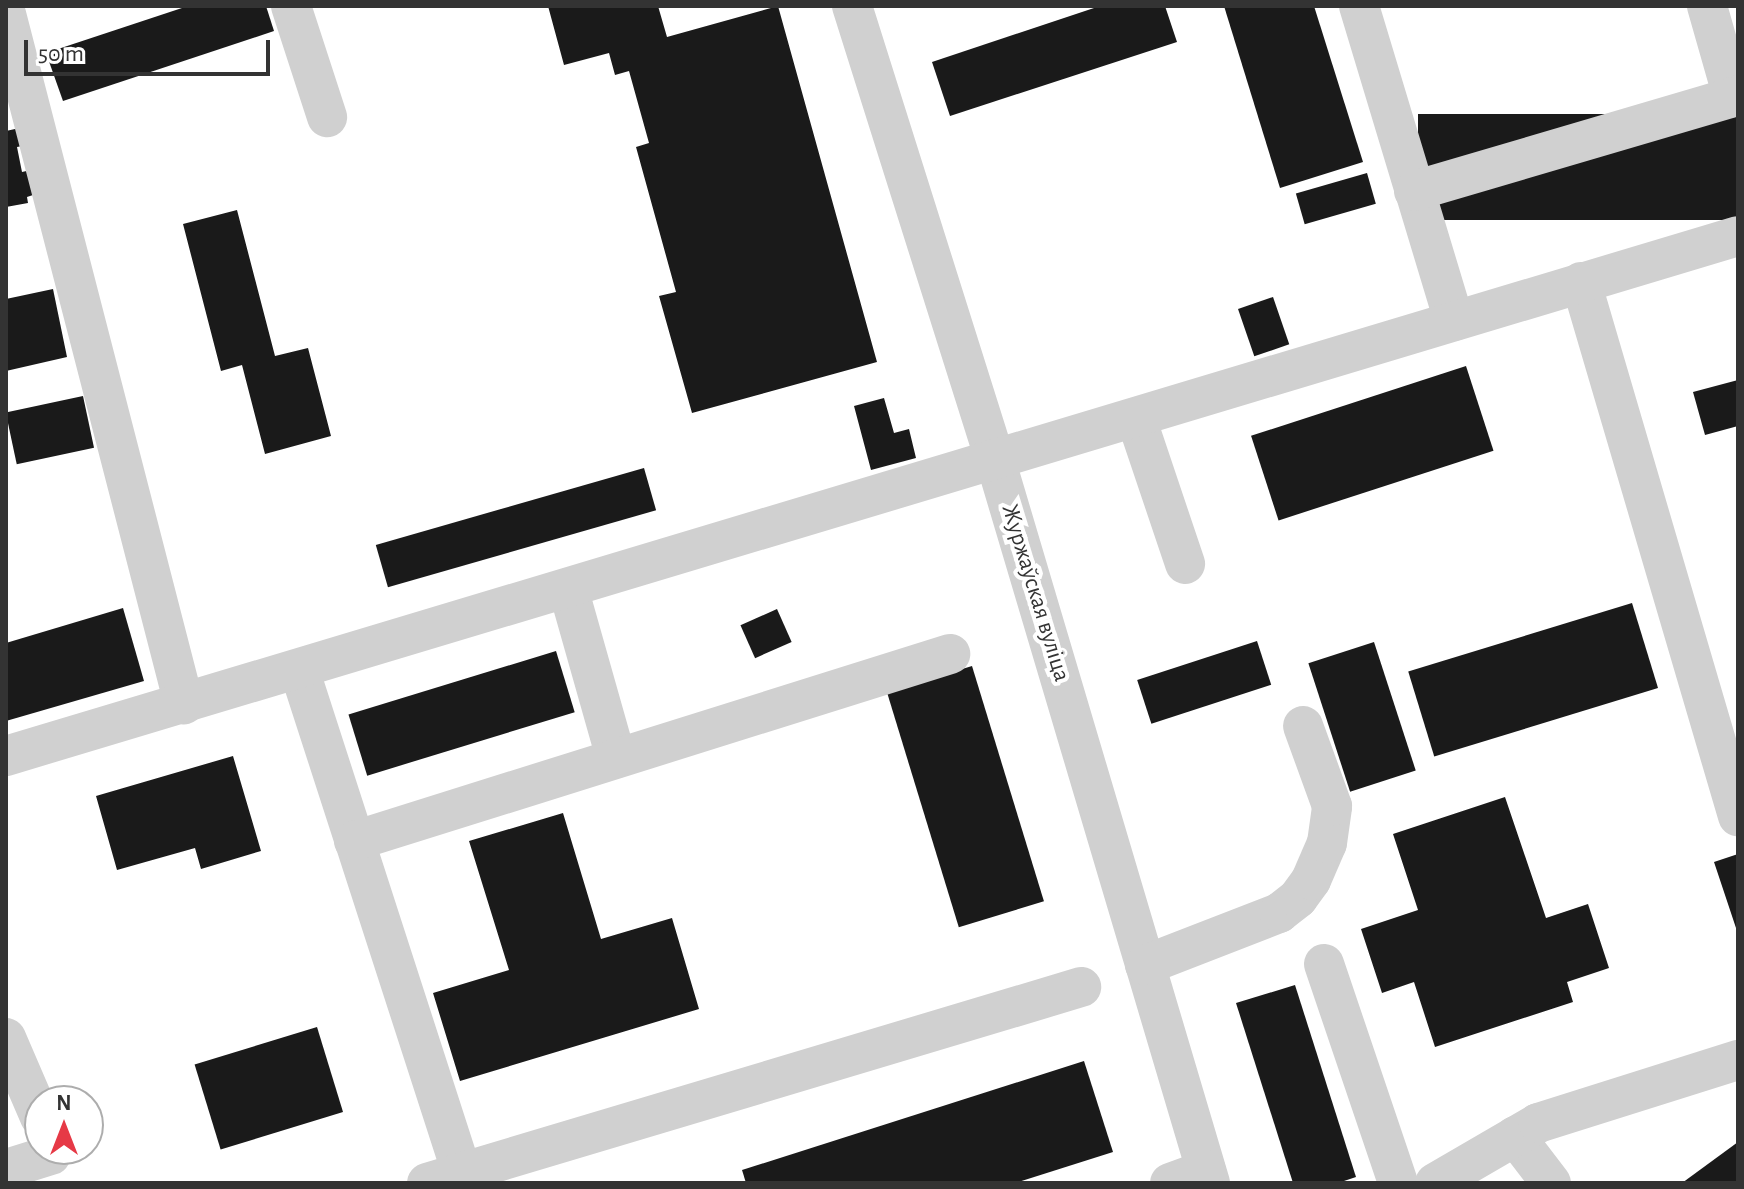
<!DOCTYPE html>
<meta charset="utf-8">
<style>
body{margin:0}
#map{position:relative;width:1744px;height:1189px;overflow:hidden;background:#fff;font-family:"Alegreya Sans",sans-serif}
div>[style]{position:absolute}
.building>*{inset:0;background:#1a1a1a;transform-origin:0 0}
.minor>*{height:40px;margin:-20px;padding:0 20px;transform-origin:20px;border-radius:20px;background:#d0d0d0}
span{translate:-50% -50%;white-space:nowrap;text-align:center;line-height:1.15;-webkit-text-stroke:8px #fff;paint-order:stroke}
.street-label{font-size:24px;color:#333}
.frame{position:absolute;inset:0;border:8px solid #333;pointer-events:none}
.north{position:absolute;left:24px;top:1085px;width:80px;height:80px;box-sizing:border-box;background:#fff;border:2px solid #adadad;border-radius:50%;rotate:0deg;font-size:22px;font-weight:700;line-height:32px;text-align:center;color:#333}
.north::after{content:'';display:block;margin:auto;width:28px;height:36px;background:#e63946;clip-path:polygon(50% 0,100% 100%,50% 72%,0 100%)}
.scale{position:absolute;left:24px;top:40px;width:246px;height:36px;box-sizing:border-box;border:4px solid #333;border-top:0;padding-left:10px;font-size:24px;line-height:28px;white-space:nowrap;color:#333;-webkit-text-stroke:6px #fff;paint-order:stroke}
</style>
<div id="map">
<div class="building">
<div style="clip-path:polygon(188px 6px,266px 6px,274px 31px,63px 101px,46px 53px)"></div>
<div style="clip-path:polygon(548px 6px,658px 6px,667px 37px,778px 6px,877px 362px,692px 413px,659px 296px,676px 292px,636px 147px,649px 143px,629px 71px,615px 75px,609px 53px,564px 65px)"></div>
<div style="clip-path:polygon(1100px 6px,1165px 6px,1177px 42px,950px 116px,932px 62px)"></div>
<div style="clip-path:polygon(1224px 6px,1314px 6px,1363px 162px,1280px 188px)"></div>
<div style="left:1738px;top:114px;width:106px;height:320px;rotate:90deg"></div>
<div style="clip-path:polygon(24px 127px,28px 145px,17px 147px,22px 172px,31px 170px,36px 194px,27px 197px,28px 203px,6px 207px,6px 131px)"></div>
<div style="left:1367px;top:173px;width:32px;height:74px;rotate:74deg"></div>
<div style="clip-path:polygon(237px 210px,275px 356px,308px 348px,331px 436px,265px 454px,242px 365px,221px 371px,183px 224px)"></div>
<div style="clip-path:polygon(53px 289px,67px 357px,6px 371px,6px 299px)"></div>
<div style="left:1273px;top:297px;width:50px;height:37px;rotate:71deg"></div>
<div style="left:1466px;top:366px;width:89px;height:226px;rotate:72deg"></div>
<div style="clip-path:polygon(1738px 380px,1738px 426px,1705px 435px,1693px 392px)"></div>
<div style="left:83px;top:396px;width:53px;height:79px;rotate:78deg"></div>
<div style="clip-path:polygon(884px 398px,894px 433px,909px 429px,916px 458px,871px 470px,854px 406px)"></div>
<div style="left:644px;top:468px;width:44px;height:279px;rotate:74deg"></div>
<div style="left:1632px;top:603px;width:89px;height:234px;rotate:73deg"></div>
<div style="clip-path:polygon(123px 608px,144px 681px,6px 721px,6px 643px)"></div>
<div style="left:777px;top:609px;width:36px;height:40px;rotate:66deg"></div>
<div style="left:1257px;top:641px;width:46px;height:126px;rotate:72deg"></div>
<div style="left:1374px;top:642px;width:135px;height:69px;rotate:72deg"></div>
<div style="left:556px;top:651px;width:64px;height:217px;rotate:73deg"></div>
<div style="left:972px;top:666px;width:246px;height:89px;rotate:73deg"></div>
<div style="clip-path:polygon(233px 756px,261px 851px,201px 869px,195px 848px,117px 870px,96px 796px)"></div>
<div style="clip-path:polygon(1505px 797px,1546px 918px,1588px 904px,1609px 968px,1567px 982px,1573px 1002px,1435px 1047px,1414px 982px,1382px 993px,1361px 929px,1418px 910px,1393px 834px)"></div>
<div style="clip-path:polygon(563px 813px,601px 939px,672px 918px,699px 1009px,460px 1081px,433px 993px,509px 970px,469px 841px)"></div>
<div style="clip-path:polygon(1738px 854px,1738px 934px,1714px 862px)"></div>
<div style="clip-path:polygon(1295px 985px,1356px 1177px,1338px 1183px,1293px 1183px,1236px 1003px)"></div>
<div style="left:317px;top:1027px;width:89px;height:128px;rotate:73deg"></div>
<div style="clip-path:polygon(1084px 1061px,1113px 1152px,1015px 1183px,746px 1183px,742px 1170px)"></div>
<div style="clip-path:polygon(1738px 1142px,1738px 1183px,1682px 1183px)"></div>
</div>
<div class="minor">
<div style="left:291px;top:6px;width:117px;rotate:72deg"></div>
<div style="left:852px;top:6px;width:475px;rotate:72.5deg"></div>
<div style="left:995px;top:459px;width:755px;rotate:73.46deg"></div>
<div style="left:1359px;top:6px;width:329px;rotate:73.2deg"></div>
<div style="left:1707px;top:6px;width:95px;rotate:74.1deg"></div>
<div style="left:1733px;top:97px;width:5px;rotate:-22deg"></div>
<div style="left:6px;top:14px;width:713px;rotate:75.53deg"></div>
<div style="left:1414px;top:191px;width:333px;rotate:-16.4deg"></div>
<div style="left:1581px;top:282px;width:557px;rotate:73.62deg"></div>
<div style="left:1136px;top:418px;width:154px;rotate:71.4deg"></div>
<div style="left:568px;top:588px;width:177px;rotate:74.2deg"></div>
<div style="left:299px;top:669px;width:530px;rotate:72.08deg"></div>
<div style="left:6px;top:756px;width:1808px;rotate:-16.71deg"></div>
<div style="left:354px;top:841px;width:625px;rotate:-17.42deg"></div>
<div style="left:1324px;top:964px;width:231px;rotate:71.3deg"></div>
<div style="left:1145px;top:965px;width:144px;rotate:-21.2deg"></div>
<div style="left:1279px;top:913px;width:24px;rotate:-38deg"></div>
<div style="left:1298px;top:898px;width:22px;rotate:-54deg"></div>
<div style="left:1311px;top:880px;width:40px;rotate:-66.6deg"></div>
<div style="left:1327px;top:843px;width:37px;rotate:-82deg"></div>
<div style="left:1332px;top:806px;width:85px;rotate:-109.9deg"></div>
<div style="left:6px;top:1038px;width:86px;rotate:66.7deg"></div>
<div style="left:1515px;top:1136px;width:59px;rotate:52.5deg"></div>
<div style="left:6px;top:1169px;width:47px;rotate:-17.3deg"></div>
<div style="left:427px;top:1183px;width:683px;rotate:-16.68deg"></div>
<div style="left:1170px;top:1183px;width:38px;rotate:-20deg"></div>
<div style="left:1435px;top:1183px;width:119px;rotate:-30.2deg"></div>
<div style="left:1538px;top:1123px;width:210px;rotate:-17.5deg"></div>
</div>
<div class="street-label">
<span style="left:1035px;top:593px;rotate:73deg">Журжаўская вуліца</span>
</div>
<div class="frame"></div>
<div class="north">N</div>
<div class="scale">50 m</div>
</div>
